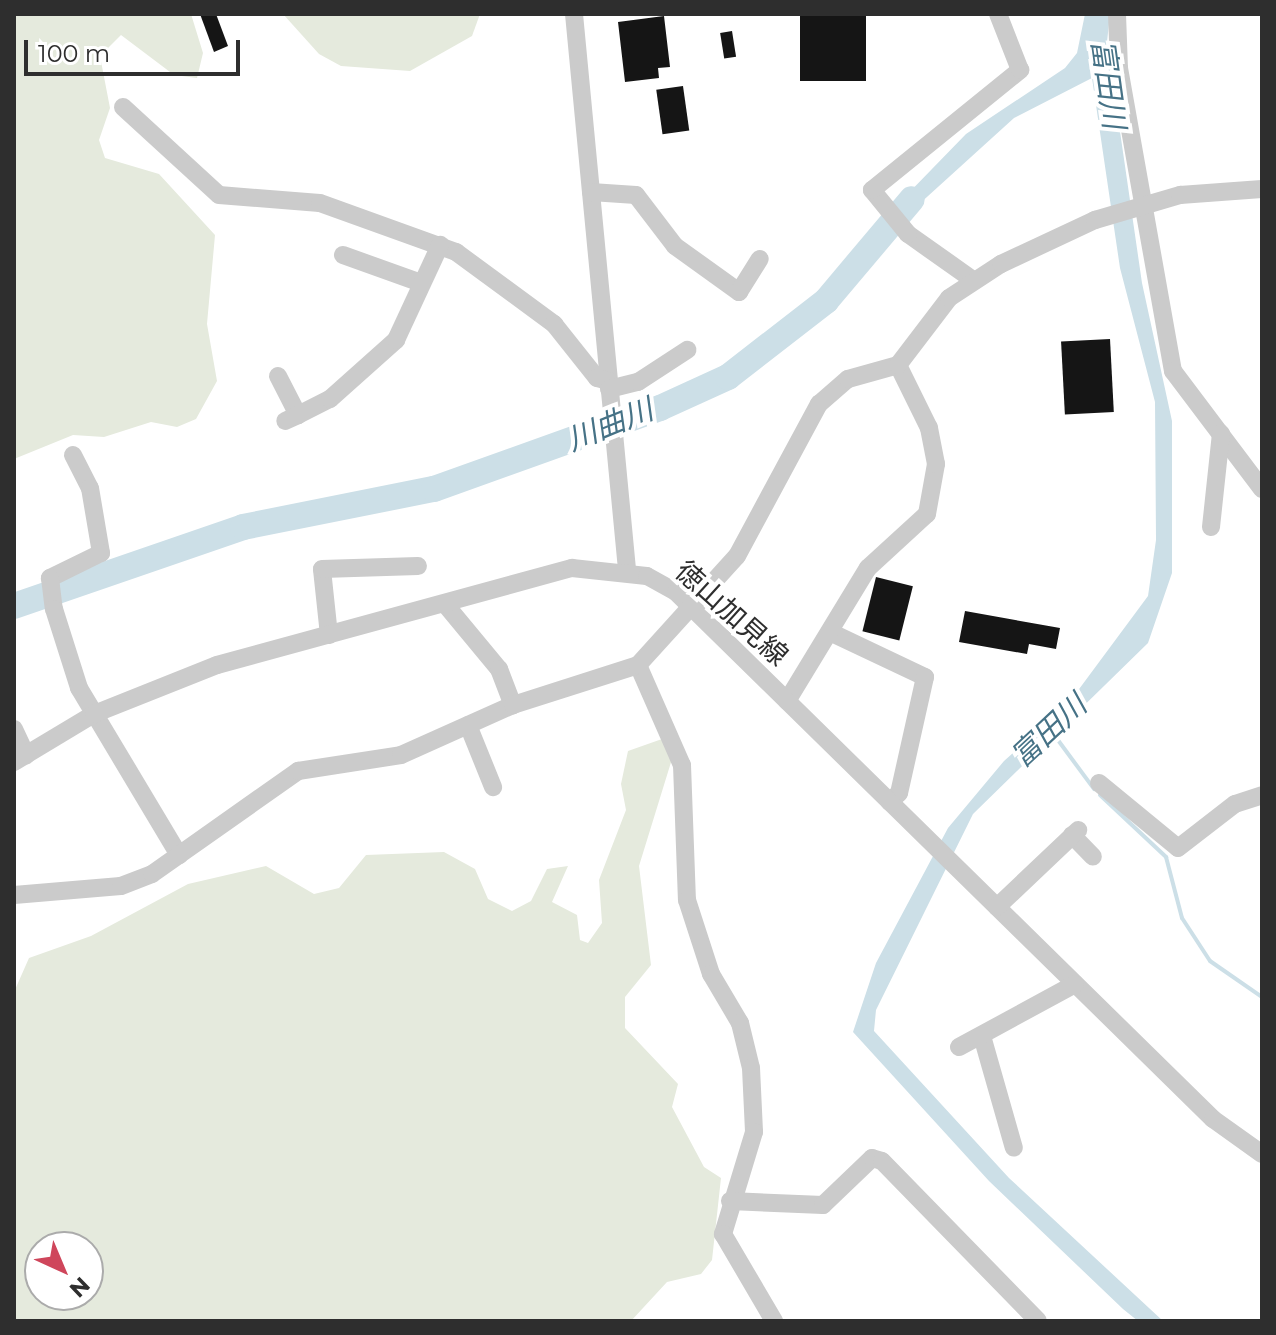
<!DOCTYPE html>
<meta charset="utf-8">
<style>
body{margin:0}
#map{position:relative;width:1276px;height:1335px;overflow:hidden;background:#fff;font-family:Montserrat,"Noto Sans JP",sans-serif}
div>[style]{position:absolute}
.green>*{inset:0;background:#e5eadd}
.water>*{inset:0;background:#ccdfe7}
.stream>*{height:4px;margin:-2px;padding:0 2px;transform-origin:2px;border-radius:2px;background:#ccdfe7}
.river>*{height:26px;margin:-13px;padding:0 13px;transform-origin:13px;border-radius:13px;background:#ccdfe7}
.building>*{inset:0;background:#151515;transform-origin:0 0}
.minor>*{height:18px;margin:-9px;padding:0 9px;transform-origin:9px;border-radius:9px;background:#cbcbcb}
span{translate:-50% -50%;white-space:nowrap;text-align:center;line-height:1.15;-webkit-text-stroke:8px #fff;paint-order:stroke}
.street-label{font-size:28px;color:#2e2e2e}
.water-label{font-size:30px;color:#467286;font-style:italic}
.frame{position:absolute;inset:0;border:16px solid #2e2e2e;pointer-events:none}
.north{position:absolute;left:24px;top:1231px;width:80px;height:80px;box-sizing:border-box;background:#fff;border:2px solid #ababab;border-radius:50%;rotate:136deg;font-size:22px;font-weight:700;line-height:32px;text-align:center;color:#2e2e2e}
.north::after{content:'';display:block;margin:auto;width:28px;height:36px;background:#cf465b;clip-path:polygon(50% 0,100% 100%,50% 72%,0 100%)}
.scale{position:absolute;left:24px;top:40px;width:216px;height:36px;box-sizing:border-box;border:4px solid #2e2e2e;border-top:0;padding-left:10px;font-size:24px;line-height:28px;white-space:nowrap;color:#2e2e2e;-webkit-text-stroke:6px #fff;paint-order:stroke}
</style>
<div id="map">
<div class="green">
<div style="clip-path:polygon(14px 14px,191px 14px,203px 53px,197px 78px,174px 75px,121px 35px,100px 56px,110px 108px,99px 140px,105px 158px,159px 174px,215px 235px,207px 324px,217px 381px,196px 419px,177px 427px,151px 422px,104px 437px,73px 435px,14px 459px)"></div>
<div style="clip-path:polygon(283px 14px,480px 14px,472px 36px,410px 71px,341px 66px,319px 54px)"></div>
<div style="clip-path:polygon(evenodd,662px 739px,672px 759px,639px 866px,651px 965px,625px 997px,625px 1028px,678px 1084px,672px 1107px,704px 1167px,721px 1178px,712px 1260px,701px 1274px,667px 1282px,631px 1321px,14px 1321px,14px 992px,29px 958px,91px 936px,188px 884px,266px 866px,314px 894px,339px 888px,366px 855px,444px 852px,475px 869px,488px 899px,512px 911px,531px 901px,547px 869px,568px 866px,552px 902px,577px 915px,580px 940px,588px 943px,602px 923px,599px 880px,626px 810px,621px 784px,628px 751px,662px 739px,40px 1247px,88px 1247px,88px 1295px,40px 1295px,40px 1247px)"></div>
</div>
<div class="water">
<div style="clip-path:polygon(1085px 14px,1110px 14px,1107px 42px,1142px 283px,1172px 421px,1172px 573px,1148px 643px,973px 814px,876px 1010px,874px 1031px,1009px 1178px,1163px 1321px,1138px 1321px,1123px 1309px,989px 1181px,853px 1032px,876px 963px,948px 828px,1004px 761px,1068px 704px,1148px 596px,1156px 540px,1155px 402px,1120px 268px,1092px 78px,1014px 118px,906px 216px,897px 205px,966px 134px,1065px 68px,1077px 53px)"></div>
</div>
<div class="stream">
<div style="left:1052px;top:732px;width:71px;rotate:53.6deg"></div>
<div style="left:1100px;top:795px;width:91px;rotate:43.2deg"></div>
<div style="left:1166px;top:857px;width:63px;rotate:75.3deg"></div>
<div style="left:1182px;top:918px;width:51px;rotate:56.9deg"></div>
<div style="left:1210px;top:961px;width:63px;rotate:34.7deg"></div>
</div>
<div class="river">
<div style="left:14px;top:606px;width:242px;rotate:-19deg"></div>
<div style="left:243px;top:527px;width:195px;rotate:-11.3deg"></div>
<div style="left:434px;top:489px;width:240px;rotate:-19.7deg"></div>
<div style="left:660px;top:408px;width:75px;rotate:-24.5deg"></div>
<div style="left:728px;top:377px;width:124px;rotate:-37.8deg"></div>
<div style="left:826px;top:301px;width:133px;rotate:-49.9deg"></div>
</div>
<div class="building">
<div style="clip-path:polygon(200px 14px,216px 14px,228px 46px,214px 52px)"></div>
<div style="left:800px;top:14px;width:66px;height:67px"></div>
<div style="clip-path:polygon(664px 16px,670px 67px,658px 68px,659px 78px,625px 82px,618px 22px)"></div>
<div style="left:732px;top:31px;width:26px;height:12px;rotate:81deg"></div>
<div style="left:683px;top:86px;width:45px;height:27px;rotate:82deg"></div>
<div style="left:1110px;top:339px;width:73px;height:49px;rotate:87deg"></div>
<div style="left:876px;top:577px;width:38px;height:56px;rotate:14deg"></div>
<div style="clip-path:polygon(965px 611px,1060px 628px,1056px 649px,1029px 644px,1027px 654px,959px 642px)"></div>
</div>
<div class="minor">
<div style="left:574px;top:14px;width:559px;rotate:84.55deg"></div>
<div style="left:1117px;top:14px;width:54px;rotate:87.9deg"></div>
<div style="left:1119px;top:68px;width:308px;rotate:79.9deg"></div>
<div style="left:1173px;top:371px;width:148px;rotate:53deg"></div>
<div style="left:123px;top:107px;width:130px;rotate:42.5deg"></div>
<div style="left:219px;top:195px;width:101px;rotate:4.5deg"></div>
<div style="left:320px;top:203px;width:145px;rotate:19.8deg"></div>
<div style="left:456px;top:252px;width:122px;rotate:36.3deg"></div>
<div style="left:554px;top:324px;width:69px;rotate:51.5deg"></div>
<div style="left:597px;top:378px;width:12px;rotate:14deg"></div>
<div style="left:591px;top:192px;width:45px;rotate:3.8deg"></div>
<div style="left:636px;top:195px;width:64px;rotate:52.6deg"></div>
<div style="left:675px;top:246px;width:79px;rotate:35.7deg"></div>
<div style="left:739px;top:292px;width:39px;rotate:-58deg"></div>
<div style="left:343px;top:255px;width:83px;rotate:19.7deg"></div>
<div style="left:973px;top:280px;width:80px;rotate:-144.7deg"></div>
<div style="left:908px;top:234px;width:57px;rotate:-129.3deg"></div>
<div style="left:872px;top:190px;width:191px;rotate:-39deg"></div>
<div style="left:1020px;top:70px;width:60px;rotate:-111.4deg"></div>
<div style="left:278px;top:376px;width:44px;rotate:62.9deg"></div>
<div style="left:298px;top:415px;width:14px;rotate:155deg"></div>
<div style="left:609px;top:389px;width:30px;rotate:-14deg"></div>
<div style="left:638px;top:382px;width:59px;rotate:-33.1deg"></div>
<div style="left:298px;top:415px;width:36px;rotate:-27deg"></div>
<div style="left:330px;top:399px;width:89px;rotate:-41.8deg"></div>
<div style="left:396px;top:340px;width:105px;rotate:-65.1deg"></div>
<div style="left:73px;top:455px;width:37px;rotate:63deg"></div>
<div style="left:90px;top:488px;width:66px;rotate:80.4deg"></div>
<div style="left:101px;top:553px;width:57px;rotate:153.9deg"></div>
<div style="left:50px;top:578px;width:31px;rotate:83deg"></div>
<div style="left:54px;top:609px;width:83px;rotate:72.4deg"></div>
<div style="left:79px;top:688px;width:195px;rotate:59.1deg"></div>
<div style="left:1211px;top:527px;width:94px;rotate:-83.9deg"></div>
<div style="left:445px;top:604px;width:85px;rotate:50.3deg"></div>
<div style="left:499px;top:669px;width:39px;rotate:69deg"></div>
<div style="left:832px;top:633px;width:103px;rotate:25.3deg"></div>
<div style="left:925px;top:677px;width:119px;rotate:102.6deg"></div>
<div style="left:899px;top:793px;width:13px;rotate:135deg"></div>
<div style="left:329px;top:635px;width:66px;rotate:-96.1deg"></div>
<div style="left:322px;top:569px;width:96px;rotate:-1.8deg"></div>
<div style="left:638px;top:665px;width:109px;rotate:66.3deg"></div>
<div style="left:682px;top:765px;width:135px;rotate:87.9deg"></div>
<div style="left:687px;top:900px;width:78px;rotate:72deg"></div>
<div style="left:711px;top:974px;width:57px;rotate:59.4deg"></div>
<div style="left:740px;top:1023px;width:46px;rotate:76.3deg"></div>
<div style="left:751px;top:1068px;width:64px;rotate:87.3deg"></div>
<div style="left:754px;top:1132px;width:107px;rotate:106.9deg"></div>
<div style="left:723px;top:1234px;width:101px;rotate:59.6deg"></div>
<div style="left:787px;top:701px;width:156px;rotate:-58.7deg"></div>
<div style="left:868px;top:568px;width:80px;rotate:-42.5deg"></div>
<div style="left:927px;top:514px;width:51px;rotate:-79.8deg"></div>
<div style="left:936px;top:464px;width:37px;rotate:-101deg"></div>
<div style="left:929px;top:428px;width:70px;rotate:-116.2deg"></div>
<div style="left:468px;top:725px;width:67px;rotate:68deg"></div>
<div style="left:14px;top:729px;width:29px;rotate:65deg"></div>
<div style="left:14px;top:762px;width:93px;rotate:-31deg"></div>
<div style="left:94px;top:714px;width:132px;rotate:-21.7deg"></div>
<div style="left:217px;top:665px;width:368px;rotate:-15.3deg"></div>
<div style="left:572px;top:568px;width:75px;rotate:6.1deg"></div>
<div style="left:647px;top:576px;width:33px;rotate:29deg"></div>
<div style="left:676px;top:592px;width:752px;rotate:44.46deg"></div>
<div style="left:1213px;top:1119px;width:60px;rotate:35.5deg"></div>
<div style="left:1099px;top:783px;width:102px;rotate:39.4deg"></div>
<div style="left:1178px;top:848px;width:72px;rotate:-37.7deg"></div>
<div style="left:1235px;top:804px;width:28px;rotate:-18deg"></div>
<div style="left:1072px;top:835px;width:30px;rotate:46deg"></div>
<div style="left:14px;top:895px;width:107px;rotate:-4.8deg"></div>
<div style="left:121px;top:886px;width:33px;rotate:-21deg"></div>
<div style="left:152px;top:874px;width:179px;rotate:-35.2deg"></div>
<div style="left:298px;top:771px;width:104px;rotate:-8.8deg"></div>
<div style="left:401px;top:755px;width:123px;rotate:-24.1deg"></div>
<div style="left:513px;top:705px;width:131px;rotate:-17.7deg"></div>
<div style="left:638px;top:665px;width:147px;rotate:-47.8deg"></div>
<div style="left:737px;top:556px;width:173px;rotate:-61.7deg"></div>
<div style="left:819px;top:404px;width:38px;rotate:-41deg"></div>
<div style="left:848px;top:379px;width:52px;rotate:-15.6deg"></div>
<div style="left:898px;top:365px;width:84px;rotate:-52.7deg"></div>
<div style="left:949px;top:298px;width:62px;rotate:-33.2deg"></div>
<div style="left:1001px;top:264px;width:104px;rotate:-25.1deg"></div>
<div style="left:1095px;top:220px;width:89px;rotate:-16.4deg"></div>
<div style="left:1180px;top:195px;width:82px;rotate:-4.2deg"></div>
<div style="left:997px;top:907px;width:112px;rotate:-43.5deg"></div>
<div style="left:982px;top:1036px;width:116px;rotate:74.1deg"></div>
<div style="left:959px;top:1047px;width:132px;rotate:-28.5deg"></div>
<div style="left:730px;top:1201px;width:93px;rotate:2.5deg"></div>
<div style="left:823px;top:1205px;width:68px;rotate:-43.8deg"></div>
<div style="left:872px;top:1158px;width:10px;rotate:17deg"></div>
<div style="left:882px;top:1161px;width:223px;rotate:45.7deg"></div>
</div>
<div class="street-label">
<span style="left:732px;top:613px;rotate:42deg">徳山加見線</span>
</div>
<div class="water-label">
<span style="left:1108px;top:84px;rotate:82deg">富田川</span>
<span style="left:610px;top:425px;rotate:-22deg">川曲川</span>
<span style="left:1049px;top:731px;rotate:-43deg">富田川</span>
</div>
<div class="frame"></div>
<div class="north">N</div>
<div class="scale">100 m</div>
</div>
